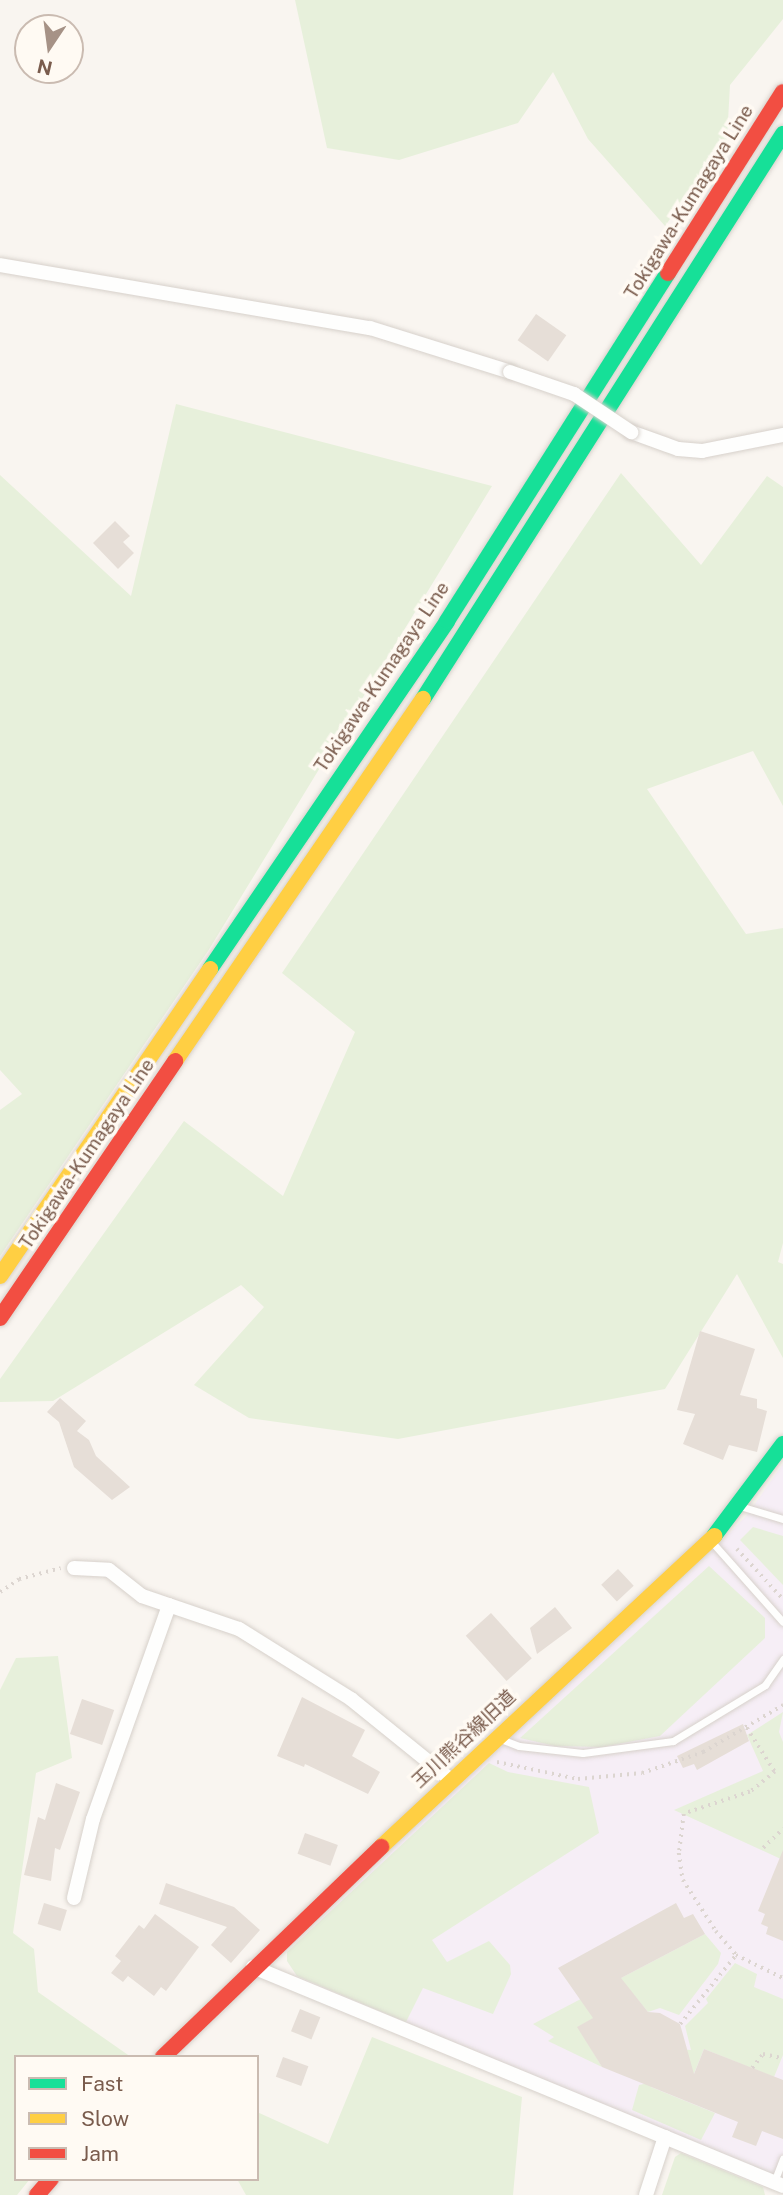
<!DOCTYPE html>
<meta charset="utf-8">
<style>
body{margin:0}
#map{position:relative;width:783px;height:2195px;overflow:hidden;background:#f9f5f0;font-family:"Public Sans","Noto Sans JP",sans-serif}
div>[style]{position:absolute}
.education>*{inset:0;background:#f6eef6}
.green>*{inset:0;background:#e7f0db}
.building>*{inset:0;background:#e6ded7;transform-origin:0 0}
.path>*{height:3.5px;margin-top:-1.75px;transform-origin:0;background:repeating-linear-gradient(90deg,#dcd5d0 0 2px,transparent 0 7px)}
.roads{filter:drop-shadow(0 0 2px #d7d1cb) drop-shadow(0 0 2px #d7d1cb)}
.lane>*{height:7px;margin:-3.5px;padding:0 3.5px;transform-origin:3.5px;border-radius:3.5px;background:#fefefd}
.street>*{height:14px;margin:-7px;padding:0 7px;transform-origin:7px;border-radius:7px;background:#fefefd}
.fast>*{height:16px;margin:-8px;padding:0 8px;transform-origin:8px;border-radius:8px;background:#16e098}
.slow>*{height:16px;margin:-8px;padding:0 8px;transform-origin:8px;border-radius:8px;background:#ffcf43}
.jam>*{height:16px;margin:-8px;padding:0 8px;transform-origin:8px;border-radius:8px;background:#f24e42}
.bridges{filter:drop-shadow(0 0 2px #d7d1cb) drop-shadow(0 0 2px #d7d1cb)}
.street-bridge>*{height:14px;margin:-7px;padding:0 7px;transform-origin:7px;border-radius:7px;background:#fefefd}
span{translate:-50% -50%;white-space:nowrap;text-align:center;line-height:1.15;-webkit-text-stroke:7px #fffaf3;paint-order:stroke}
.street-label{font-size:19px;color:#7a5c4d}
.legend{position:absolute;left:14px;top:2055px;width:245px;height:126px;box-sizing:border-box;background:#fffaf3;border:2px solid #cabbb1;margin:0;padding:9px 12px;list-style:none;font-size:21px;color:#7a5c4d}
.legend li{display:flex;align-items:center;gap:14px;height:35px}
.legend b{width:35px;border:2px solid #cabbb1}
.north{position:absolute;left:14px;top:14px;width:70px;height:70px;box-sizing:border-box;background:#fffaf3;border:2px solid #cabbb1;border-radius:50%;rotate:193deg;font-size:19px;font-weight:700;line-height:28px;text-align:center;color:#7a5c4d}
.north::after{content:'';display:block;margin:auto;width:24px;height:32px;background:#a69286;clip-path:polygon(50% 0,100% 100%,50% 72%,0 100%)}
</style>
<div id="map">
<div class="education">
<div style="clip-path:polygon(783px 1464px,783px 2182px,297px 1976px,287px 1961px,287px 1952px,515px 1733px,702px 1562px,747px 1515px)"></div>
</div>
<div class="green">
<div style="clip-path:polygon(295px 0,783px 0,783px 19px,730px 85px,727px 139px,665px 226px,588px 139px,553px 72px,518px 123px,399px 160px,327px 148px)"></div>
<div style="clip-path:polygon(176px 404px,492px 486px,208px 951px,0 1256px,0 1110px,22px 1094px,0 1070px,0 475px,131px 596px)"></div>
<div style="clip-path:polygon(621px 473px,701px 565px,767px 476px,783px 487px,783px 806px,753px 751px,647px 789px,746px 934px,783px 928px,783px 1243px,778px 1262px,783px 1264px,783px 1358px,737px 1274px,665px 1389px,398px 1439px,249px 1418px,194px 1385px,264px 1307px,241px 1285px,53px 1401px,0 1402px,0 1379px,184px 1121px,283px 1196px,355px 1032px,282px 973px)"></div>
<div style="clip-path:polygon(753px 1527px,783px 1536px,783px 1585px,740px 1540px)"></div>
<div style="clip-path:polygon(709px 1566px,765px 1618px,765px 1638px,660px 1736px,602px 1747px,555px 1746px,520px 1738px)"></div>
<div style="clip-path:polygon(58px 1656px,72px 1758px,36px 1773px,13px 1933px,34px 1949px,38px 1992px,131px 2057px,16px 2057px,16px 2179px,30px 2179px,17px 2195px,0 2195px,0 1690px,16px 1658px)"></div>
<div style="clip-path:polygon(783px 1712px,779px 1732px,783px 1742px,783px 1860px,674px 1810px,763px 1771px,747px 1735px)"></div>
<div style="clip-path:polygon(489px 1763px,508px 1772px,589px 1787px,599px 1833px,432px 1940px,447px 1962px,489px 1941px,510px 1965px,511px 1974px,493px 2014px,423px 1988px,406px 2022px,297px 1976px,287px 1961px,287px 1952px)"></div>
<div style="clip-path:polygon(705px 1934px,721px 1953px,718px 1964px,679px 2015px,660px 2008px,648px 2012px,634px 1995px,578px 2027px,602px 2067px,548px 2041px,554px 2037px,533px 2024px)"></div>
<div style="clip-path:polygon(735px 1963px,757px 1974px,754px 1987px,783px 1999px,783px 2055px,774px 2077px,704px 2049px,693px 2076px,660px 2063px,651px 2087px,715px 2113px,701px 2140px,632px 2110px,639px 2085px,644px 2084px,662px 2048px,691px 2050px,685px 2026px,708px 2003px,706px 1999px)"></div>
<div style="clip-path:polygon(372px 2037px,522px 2097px,513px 2195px,246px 2195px,237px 2179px,257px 2179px,257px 2112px,328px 2144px)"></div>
<div style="clip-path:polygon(681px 2153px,763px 2187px,765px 2195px,662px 2195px,675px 2157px)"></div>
</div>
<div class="building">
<div style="left:536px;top:314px;width:37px;height:32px;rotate:35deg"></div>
<div style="clip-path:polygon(115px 521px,130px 536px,123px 542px,134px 553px,118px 569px,93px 543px)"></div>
<div style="clip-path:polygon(700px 1331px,755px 1349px,740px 1395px,757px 1399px,757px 1408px,767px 1411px,757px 1452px,729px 1445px,723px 1460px,683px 1444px,695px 1414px,677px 1410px)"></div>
<div style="clip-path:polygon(60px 1398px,86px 1421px,77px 1431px,89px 1440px,96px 1456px,130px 1487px,112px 1500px,74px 1467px,59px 1422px,47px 1412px)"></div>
<div style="left:618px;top:1569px;width:23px;height:23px;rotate:47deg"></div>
<div style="clip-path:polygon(555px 1607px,572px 1628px,537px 1654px,530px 1628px)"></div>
<div style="left:491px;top:1613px;width:61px;height:34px;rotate:48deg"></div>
<div style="clip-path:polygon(302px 1697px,365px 1730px,352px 1756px,380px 1772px,368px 1794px,305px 1764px,304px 1767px,277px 1756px)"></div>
<div style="left:82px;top:1699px;width:34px;height:37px;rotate:19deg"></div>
<div style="clip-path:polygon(743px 1724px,749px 1741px,697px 1770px,694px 1764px,683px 1768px,677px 1756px)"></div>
<div style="clip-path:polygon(56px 1783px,80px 1792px,60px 1850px,55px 1848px,51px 1881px,24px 1875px,38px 1817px,45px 1820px)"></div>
<div style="left:305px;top:1833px;width:35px;height:22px;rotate:20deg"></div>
<div style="clip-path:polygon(783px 1850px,783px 1941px,766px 1934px,768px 1927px,761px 1924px,765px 1914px,758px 1911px)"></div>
<div style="clip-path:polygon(166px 1883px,234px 1907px,260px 1930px,231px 1963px,211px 1945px,227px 1927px,159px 1904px)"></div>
<div style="left:44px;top:1903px;width:24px;height:22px;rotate:17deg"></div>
<div style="clip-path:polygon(676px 1903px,684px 1918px,693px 1914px,705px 1934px,621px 1978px,648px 2012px,660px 2013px,680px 2024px,694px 2074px,704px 2049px,783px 2080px,783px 2139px,762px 2131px,756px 2146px,732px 2137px,738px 2122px,602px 2067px,577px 2027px,593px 2018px,558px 1968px)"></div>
<div style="clip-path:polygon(155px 1914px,199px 1947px,166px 1991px,161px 1987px,154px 1996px,128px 1976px,123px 1982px,111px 1973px,121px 1961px,115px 1956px,139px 1925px,144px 1929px)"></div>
<div style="left:300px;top:2009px;width:22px;height:24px;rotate:22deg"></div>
<div style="left:283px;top:2057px;width:27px;height:21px;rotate:20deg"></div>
</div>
<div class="path">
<div style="left:737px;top:1549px;width:68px;rotate:47.4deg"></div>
<div style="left:0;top:1592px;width:23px;rotate:-34deg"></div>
<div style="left:19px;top:1579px;width:43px;rotate:-14.7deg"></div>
<div style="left:747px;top:1728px;width:52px;rotate:57.5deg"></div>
<div style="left:775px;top:1772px;width:32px;rotate:141deg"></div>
<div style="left:750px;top:1792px;width:70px;rotate:161.6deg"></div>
<div style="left:684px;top:1814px;width:39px;rotate:97deg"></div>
<div style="left:679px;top:1853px;width:27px;rotate:82deg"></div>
<div style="left:683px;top:1880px;width:61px;rotate:57.1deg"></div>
<div style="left:716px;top:1931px;width:31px;rotate:50deg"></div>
<div style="left:736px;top:1955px;width:52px;rotate:26.1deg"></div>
<div style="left:497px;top:1762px;width:83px;rotate:11.9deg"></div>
<div style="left:578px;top:1779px;width:64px;rotate:-5.4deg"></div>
<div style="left:642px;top:1773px;width:65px;rotate:-19deg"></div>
<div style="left:703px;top:1752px;width:93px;rotate:-30.4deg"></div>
<div style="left:763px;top:1848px;width:28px;rotate:-44deg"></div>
<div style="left:680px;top:2024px;width:89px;rotate:-50.9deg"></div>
<div style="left:752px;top:2068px;width:18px;rotate:-52deg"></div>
<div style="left:763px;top:2054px;width:19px;rotate:12deg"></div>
</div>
<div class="roads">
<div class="lane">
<div style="left:743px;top:1507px;width:42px;rotate:16.7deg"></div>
<div style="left:711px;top:1541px;width:108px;rotate:48.4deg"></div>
<div style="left:498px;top:1738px;width:22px;rotate:21deg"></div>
<div style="left:519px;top:1746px;width:64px;rotate:6.2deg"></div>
<div style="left:583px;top:1753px;width:91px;rotate:-7.6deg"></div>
<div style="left:673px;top:1741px;width:108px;rotate:-31.3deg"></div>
<div style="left:765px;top:1685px;width:32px;rotate:-55deg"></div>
<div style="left:774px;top:2182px;width:25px;rotate:-69deg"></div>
</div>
<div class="street">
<div style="left:0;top:265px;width:375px;rotate:9.7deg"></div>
<div style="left:370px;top:328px;width:147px;rotate:17.4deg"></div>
<div style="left:631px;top:432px;width:50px;rotate:19.9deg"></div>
<div style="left:678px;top:449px;width:24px;rotate:5deg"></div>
<div style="left:702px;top:451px;width:83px;rotate:-11.2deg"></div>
<div style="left:74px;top:1568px;width:35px;rotate:3deg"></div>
<div style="left:109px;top:1570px;width:42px;rotate:38.2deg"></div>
<div style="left:142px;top:1596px;width:102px;rotate:18.8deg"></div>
<div style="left:239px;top:1629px;width:132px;rotate:32deg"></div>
<div style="left:351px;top:1699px;width:129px;rotate:39deg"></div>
<div style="left:74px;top:1898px;width:81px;rotate:-76.5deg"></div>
<div style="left:93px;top:1819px;width:227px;rotate:-70.4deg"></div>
<div style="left:253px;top:1967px;width:573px;rotate:22.45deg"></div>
<div style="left:646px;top:2195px;width:61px;rotate:-71.9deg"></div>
</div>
<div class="fast">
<div style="left:423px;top:699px;width:670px;rotate:-57.5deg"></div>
<div style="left:210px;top:969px;width:421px;rotate:-55.7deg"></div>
<div style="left:447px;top:621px;width:412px;rotate:-57.6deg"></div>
<div style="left:714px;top:1536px;width:115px;rotate:-53.1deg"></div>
</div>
<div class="slow">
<div style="left:175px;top:1061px;width:439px;rotate:-55.6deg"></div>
<div style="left:0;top:1276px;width:372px;rotate:-55.6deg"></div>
<div style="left:381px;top:1847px;width:456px;rotate:-43deg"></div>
</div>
<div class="jam">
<div style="left:668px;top:273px;width:214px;rotate:-57.6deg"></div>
<div style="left:0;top:1318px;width:311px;rotate:-55.7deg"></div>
<div style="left:163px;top:2057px;width:303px;rotate:-43.9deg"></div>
<div style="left:37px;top:2195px;width:21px;rotate:-49deg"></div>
</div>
</div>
<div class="bridges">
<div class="street-bridge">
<div style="left:510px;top:372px;width:68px;rotate:19deg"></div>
<div style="left:574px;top:394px;width:69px;rotate:33.7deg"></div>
</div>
</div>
<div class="street-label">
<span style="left:689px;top:202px;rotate:-58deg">Tokigawa-Kumagaya Line</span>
<span style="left:382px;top:677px;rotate:-56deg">Tokigawa-Kumagaya Line</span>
<span style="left:87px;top:1154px;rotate:-56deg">Tokigawa-Kumagaya Line</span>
<span style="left:464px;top:1739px;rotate:-43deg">玉川熊谷線旧道</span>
</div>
<ul class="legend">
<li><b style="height:9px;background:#16e098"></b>Fast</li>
<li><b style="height:9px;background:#ffcf43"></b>Slow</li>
<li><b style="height:9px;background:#f24e42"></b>Jam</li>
</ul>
<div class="north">N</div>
</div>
